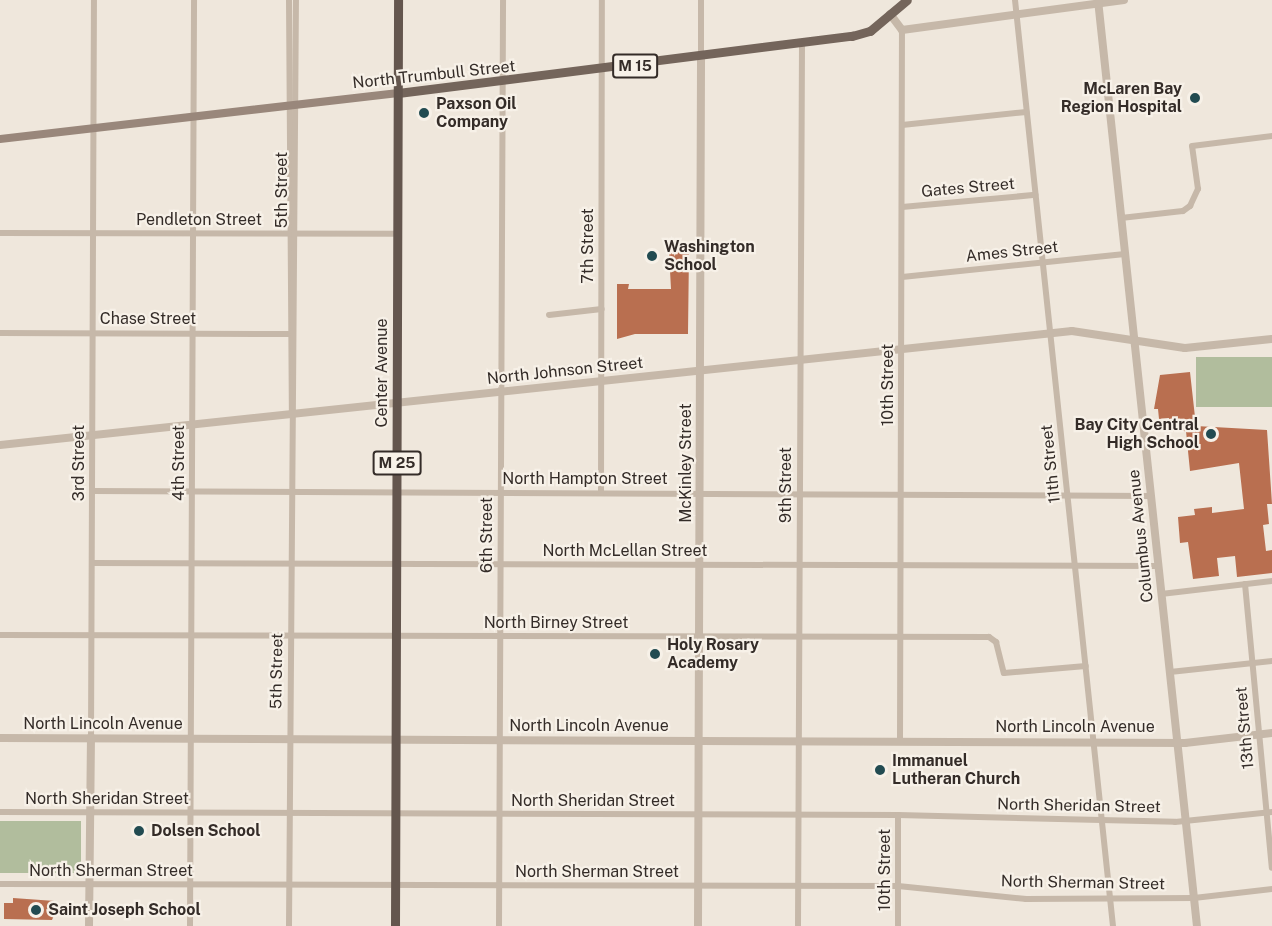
<!DOCTYPE html>
<style>
body{margin:0}
#map{position:relative;width:1272px;height:926px;overflow:hidden;background:#efe7dc;font-family:"Public Sans",sans-serif}
div>[style]{position:absolute}
.green>*{inset:0;background:#b1bd9d;transform-origin:0 0}
.building>*{inset:0;background:#b96f50}
.minor>*{height:6px;margin:-3px;padding:0 3px;transform-origin:3px;border-radius:3px;background:#c6b8a9}
.tertiary>*{height:8px;margin:-4px;padding:0 4px;transform-origin:4px;border-radius:4px;background:#c6b8a9}
.secondary>*{height:8px;margin:-4px;padding:0 4px;transform-origin:4px;border-radius:4px;background:#99877b}
.primary>*{height:9px;margin:-4.5px;padding:0 4.5px;transform-origin:4.5px;border-radius:4.5px;background:#74655b}
.trunk>*{height:9px;margin:-4.5px;padding:0 4.5px;transform-origin:4.5px;border-radius:4.5px;background:#64564e}
.dots>*{width:16px;height:16px;translate:-50% -50%;box-sizing:border-box;border:3px solid #f7f1e8;border-radius:50%}
span{translate:-50% -50%;white-space:nowrap;text-align:center;line-height:1.15;-webkit-text-stroke:4.5px #f7f1e8;paint-order:stroke}
.shield-label span{padding:2px 4px;background:#f7f1e8;border:2px solid;border-radius:4px;-webkit-text-stroke-width:0}
.shield-label{font-size:15px;color:#342c28;font-weight:700}
.street-label{font-size:16px;color:#342c28}
.poi-label{font-size:16px;color:#342c28;font-weight:700}
.right{translate:-100% -50%;text-align:right}
.left{translate:0 -50%;text-align:left}
</style>
<div id="map">
<div class="green">
<div style="left:1272px;top:357px;width:50px;height:76px;rotate:90deg"></div>
<div style="left:0;top:821px;width:81px;height:52px"></div>
</div>
<div class="building">
<div style="clip-path:polygon(669px 252px,689px 252px,688px 334px,635px 334px,617px 339px,617px 284px,629px 284px,628px 289px,671px 289px)"></div>
<div style="clip-path:polygon(1190px 372px,1196px 426px,1267px 430px,1272px 504px,1267px 504px,1269px 524px,1263px 525px,1266px 551px,1272px 550px,1272px 573px,1237px 577px,1235px 556px,1217px 558px,1219px 576px,1193px 579px,1188px 542px,1180px 543px,1178px 517px,1195px 515px,1194px 509px,1212px 507px,1212px 513px,1244px 509px,1239px 463px,1190px 471px,1186px 431px,1170px 432px,1169px 418px,1159px 419px,1158px 409px,1154px 409px,1160px 375px)"></div>
<div style="clip-path:polygon(13px 898px,55px 901px,55px 913px,52px 920px,4px 919px,4px 903px,13px 903px)"></div>
</div>
<div class="minor">
<div style="left:289px;top:0;width:415px;rotate:89.6deg"></div>
<div style="left:1015px;top:0;width:931px;rotate:83.96deg"></div>
<div style="left:701px;top:56px;width:56px;rotate:-90deg"></div>
<div style="left:902px;top:125px;width:125px;rotate:-6deg"></div>
<div style="left:902px;top:207px;width:134px;rotate:-5.2deg"></div>
<div style="left:1121px;top:218px;width:62px;rotate:-6.4deg"></div>
<div style="left:1183px;top:211px;width:9px;rotate:-36deg"></div>
<div style="left:1190px;top:206px;width:19px;rotate:-65deg"></div>
<div style="left:1198px;top:189px;width:43px;rotate:-97.9deg"></div>
<div style="left:1192px;top:146px;width:81px;rotate:-7.1deg"></div>
<div style="left:0;top:233px;width:397px;rotate:0.1deg"></div>
<div style="left:902px;top:277px;width:224px;rotate:-5.9deg"></div>
<div style="left:549px;top:315px;width:53px;rotate:-6.5deg"></div>
<div style="left:0;top:333px;width:292px;rotate:0.2deg"></div>
<div style="left:92px;top:491px;width:1058px;rotate:0.27deg"></div>
<div style="left:601px;top:493px;width:493px;rotate:-89.9deg"></div>
<div style="left:92px;top:563px;width:1066px;rotate:0.16deg"></div>
<div style="left:1245px;top:584px;width:285px;rotate:84.6deg"></div>
<div style="left:1161px;top:594px;width:112px;rotate:-6.7deg"></div>
<div style="left:0;top:635px;width:989px;rotate:0.12deg"></div>
<div style="left:989px;top:637px;width:9px;rotate:36deg"></div>
<div style="left:996px;top:642px;width:32px;rotate:76deg"></div>
<div style="left:1004px;top:673px;width:82px;rotate:-4.9deg"></div>
<div style="left:1170px;top:672px;width:103px;rotate:-6.2deg"></div>
<div style="left:91px;top:737px;width:737px;rotate:-89.77deg"></div>
<div style="left:900px;top:740px;width:710px;rotate:-89.84deg"></div>
<div style="left:0;top:812px;width:898px;rotate:0.19deg"></div>
<div style="left:898px;top:815px;width:277px;rotate:1.4deg"></div>
<div style="left:1175px;top:822px;width:98px;rotate:-5.9deg"></div>
<div style="left:0;top:884px;width:898px;rotate:0.13deg"></div>
<div style="left:898px;top:886px;width:129px;rotate:5.8deg"></div>
<div style="left:1026px;top:899px;width:168px;rotate:-0.3deg"></div>
<div style="left:1194px;top:898px;width:79px;rotate:-6.6deg"></div>
<div style="left:190px;top:926px;width:926px;rotate:-89.75deg"></div>
<div style="left:289px;top:926px;width:926px;rotate:-89.57deg"></div>
<div style="left:499px;top:926px;width:926px;rotate:-89.75deg"></div>
<div style="left:798px;top:926px;width:882px;rotate:-89.74deg"></div>
<div style="left:898px;top:926px;width:111px;rotate:-90deg"></div>
</div>
<div class="tertiary">
<div style="left:1098px;top:0;width:931px;rotate:83.9deg"></div>
<div style="left:890px;top:14px;width:20px;rotate:53deg"></div>
<div style="left:902px;top:30px;width:224px;rotate:-7.7deg"></div>
<div style="left:0;top:445px;width:1078px;rotate:-6.07deg"></div>
<div style="left:1072px;top:331px;width:114px;rotate:8.6deg"></div>
<div style="left:1185px;top:348px;width:87px;rotate:-5.9deg"></div>
<div style="left:0;top:738px;width:1185px;rotate:0.24deg"></div>
<div style="left:1185px;top:743px;width:88px;rotate:-6.6deg"></div>
<div style="left:89px;top:926px;width:189px;rotate:-89.4deg"></div>
<div style="left:698px;top:926px;width:869px;rotate:-89.8deg"></div>
</div>
<div class="secondary">
<div style="left:0;top:139px;width:401px;rotate:-6.6deg"></div>
</div>
<div class="primary">
<div style="left:398px;top:93px;width:458px;rotate:-7.2deg"></div>
<div style="left:852px;top:36px;width:19px;rotate:-16deg"></div>
<div style="left:870px;top:31px;width:48px;rotate:-40deg"></div>
</div>
<div class="trunk">
<div style="left:395px;top:926px;width:926px;rotate:-89.81deg"></div>
</div>
<div class="dots">
<div style="left:1195px;top:98px;background:#224b51"></div>
<div style="left:424px;top:113px;background:#224b51"></div>
<div style="left:652px;top:256px;background:#224b51"></div>
<div style="left:1211px;top:434px;background:#224b51"></div>
<div style="left:655px;top:654px;background:#224b51"></div>
<div style="left:880px;top:770px;background:#224b51"></div>
<div style="left:139px;top:831px;background:#224b51"></div>
<div style="left:36px;top:910px;background:#224b51"></div>
</div>
<div class="shield-label">
<span style="left:635px;top:66px">M 15</span>
<span style="left:397px;top:463px">M 25</span>
</div>
<div class="street-label">
<span style="left:434px;top:75px;rotate:-6deg">North Trumbull Street</span>
<span style="left:968px;top:188px;rotate:-5deg">Gates Street</span>
<span style="left:282px;top:190px;rotate:-90deg">5th Street</span>
<span style="left:199px;top:220px">Pendleton Street</span>
<span style="left:588px;top:246px;rotate:-90deg">7th Street</span>
<span style="left:1012px;top:252px;rotate:-6deg">Ames Street</span>
<span style="left:148px;top:319px">Chase Street</span>
<span style="left:565px;top:371px;rotate:-6deg">North Johnson Street</span>
<span style="left:382px;top:373px;rotate:-90deg">Center Avenue</span>
<span style="left:888px;top:385px;rotate:-90deg">10th Street</span>
<span style="left:79px;top:463px;rotate:-90deg">3rd Street</span>
<span style="left:179px;top:463px;rotate:-90deg">4th Street</span>
<span style="left:686px;top:463px;rotate:-90deg">McKinley Street</span>
<span style="left:1051px;top:464px;rotate:-96deg">11th Street</span>
<span style="left:585px;top:479px">North Hampton Street</span>
<span style="left:786px;top:485px;rotate:-90deg">9th Street</span>
<span style="left:487px;top:535px;rotate:-90deg">6th Street</span>
<span style="left:1141px;top:536px;rotate:-96deg">Columbus Avenue</span>
<span style="left:625px;top:551px">North McLellan Street</span>
<span style="left:556px;top:623px">North Birney Street</span>
<span style="left:277px;top:671px;rotate:-89deg">5th Street</span>
<span style="left:103px;top:724px">North Lincoln Avenue</span>
<span style="left:589px;top:726px">North Lincoln Avenue</span>
<span style="left:1075px;top:727px">North Lincoln Avenue</span>
<span style="left:1245px;top:728px;rotate:-95deg">13th Street</span>
<span style="left:107px;top:799px">North Sheridan Street</span>
<span style="left:593px;top:801px">North Sheridan Street</span>
<span style="left:1079px;top:806px;rotate:1deg">North Sheridan Street</span>
<span style="left:885px;top:870px;rotate:-90deg">10th Street</span>
<span style="left:111px;top:871px">North Sherman Street</span>
<span style="left:597px;top:872px">North Sherman Street</span>
<span style="left:1083px;top:883px;rotate:1deg">North Sherman Street</span>
</div>
<div class="poi-label">
<span class="right" style="left:1182px;top:98px">McLaren Bay<br>Region Hospital</span>
<span class="left" style="left:436px;top:113px">Paxson Oil<br>Company</span>
<span class="left" style="left:664px;top:256px">Washington<br>School</span>
<span class="right" style="left:1199px;top:434px">Bay City Central<br>High School</span>
<span class="left" style="left:667px;top:654px">Holy Rosary<br>Academy</span>
<span class="left" style="left:892px;top:770px">Immanuel<br>Lutheran Church</span>
<span class="left" style="left:151px;top:831px">Dolsen School</span>
<span class="left" style="left:48px;top:910px">Saint Joseph School</span>
</div>
</div>
